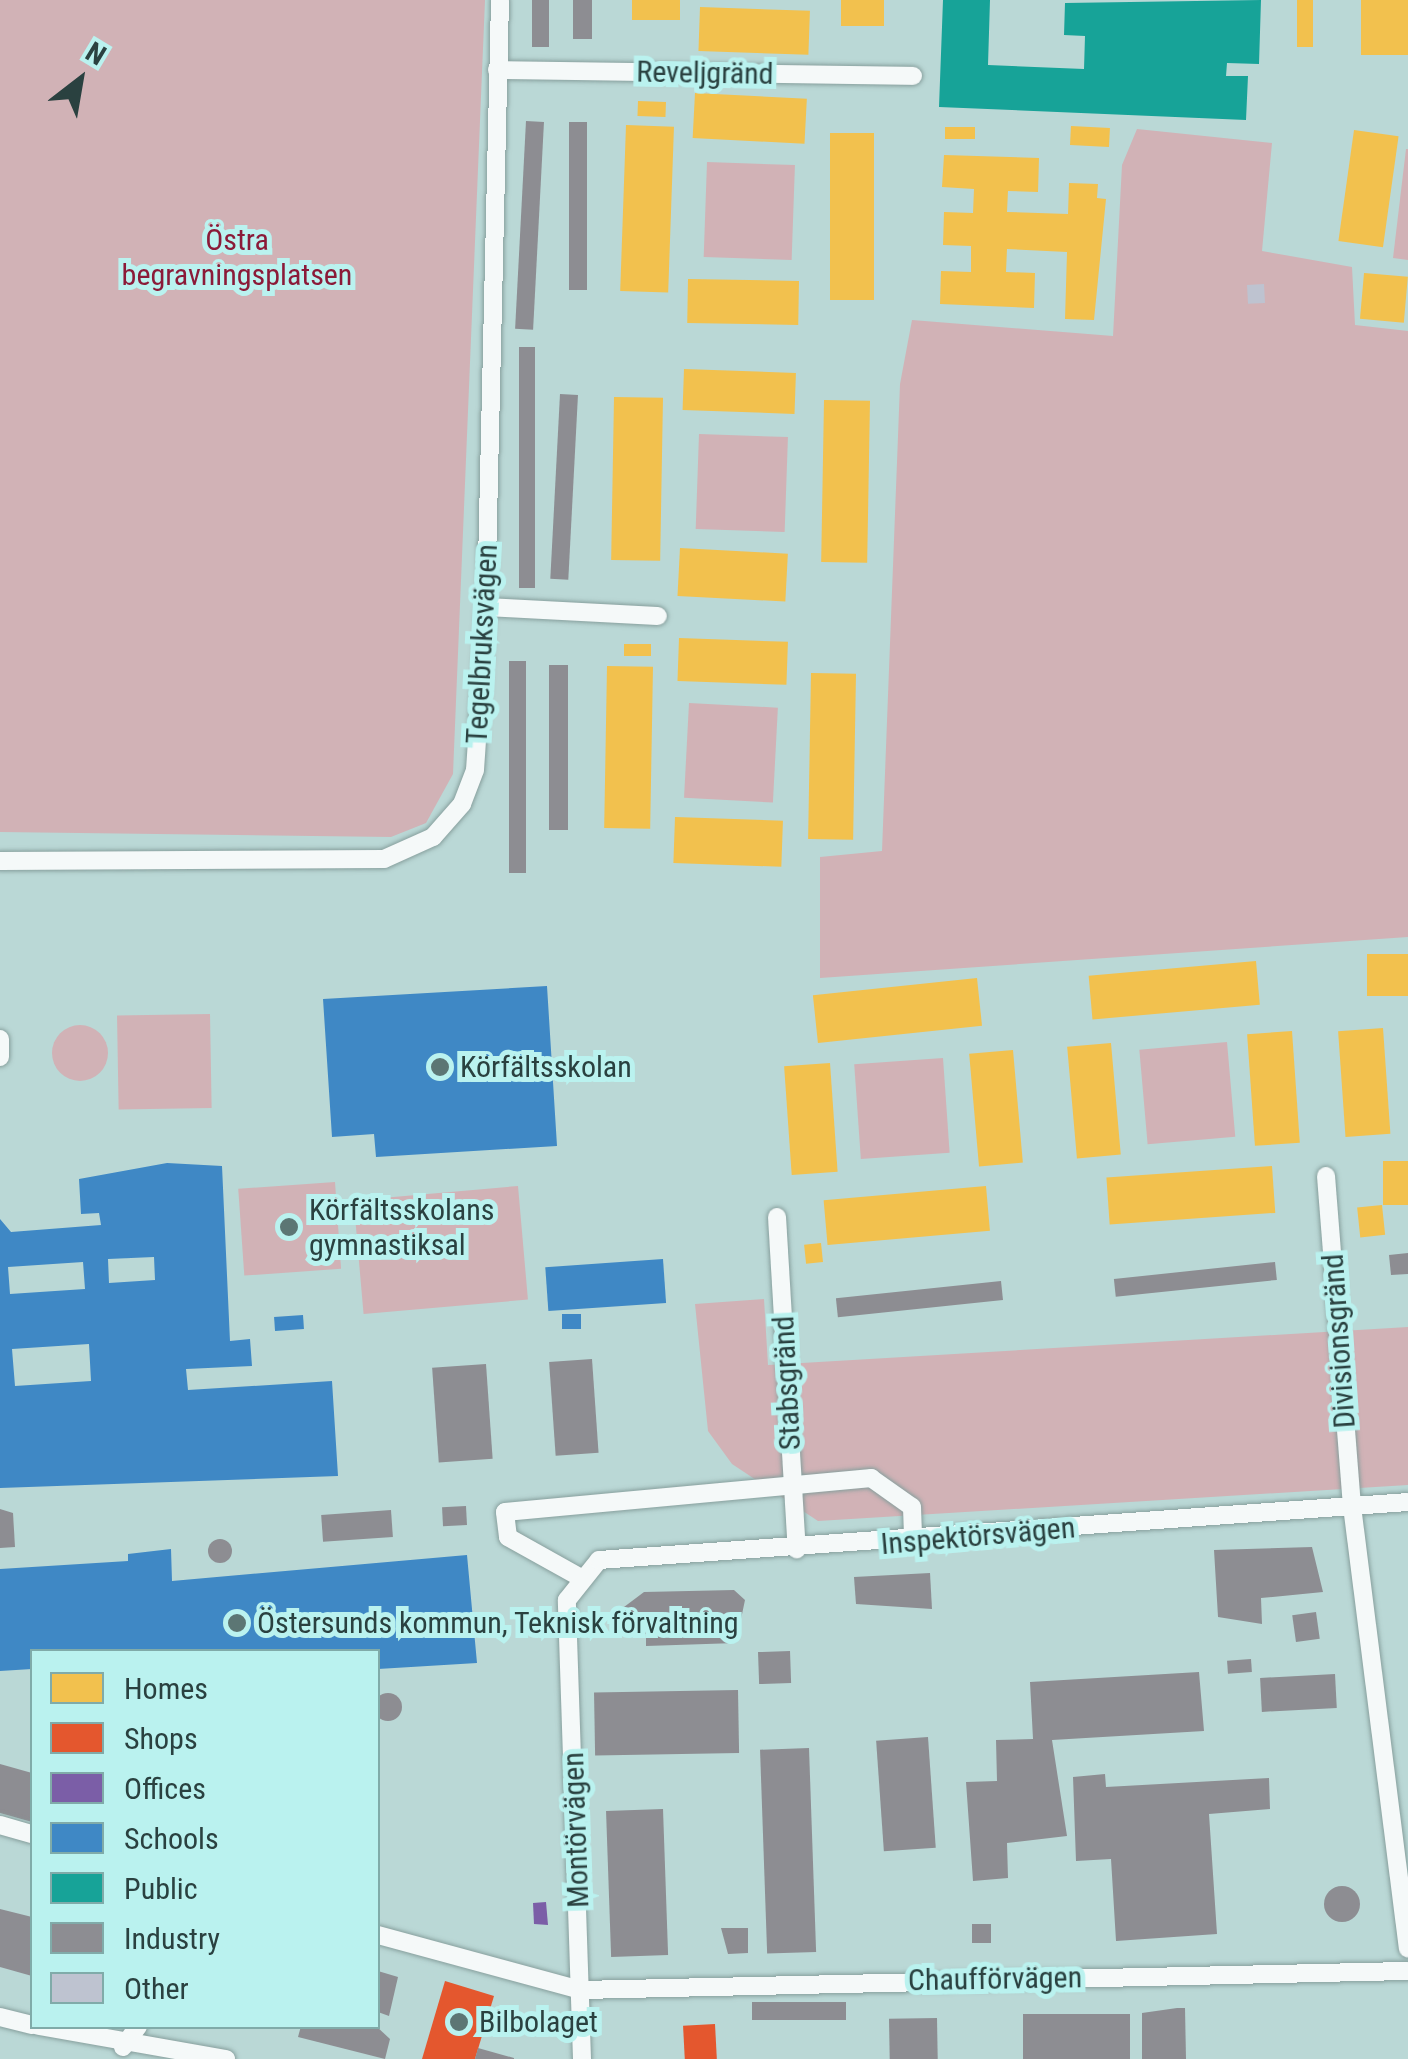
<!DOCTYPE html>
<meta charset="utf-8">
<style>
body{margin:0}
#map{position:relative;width:1408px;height:2059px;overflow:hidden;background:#bad8d6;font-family:"Roboto Condensed",sans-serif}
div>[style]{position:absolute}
.green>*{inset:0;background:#d1b2b6;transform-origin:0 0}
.round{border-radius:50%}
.homes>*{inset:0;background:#f2c14e;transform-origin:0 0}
.shops>*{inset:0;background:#e4572e;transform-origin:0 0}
.offices>*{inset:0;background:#7b5ea7}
.schools>*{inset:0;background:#3f88c5;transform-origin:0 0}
.public>*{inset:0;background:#17a398}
.industry>*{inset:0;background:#8d8d92;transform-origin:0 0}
.building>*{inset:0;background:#bec3d0;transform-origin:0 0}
.roads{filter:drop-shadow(0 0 2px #879f9d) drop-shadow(0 0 2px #879f9d)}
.minor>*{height:18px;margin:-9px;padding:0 9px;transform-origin:9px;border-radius:9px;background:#f5f9f9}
.dots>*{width:28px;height:28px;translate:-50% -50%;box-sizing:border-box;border:5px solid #baf2ef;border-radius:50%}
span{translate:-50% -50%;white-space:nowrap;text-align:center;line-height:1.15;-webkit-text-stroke:10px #baf2ef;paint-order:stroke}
.street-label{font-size:30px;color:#2a4140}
.park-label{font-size:30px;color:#8b1a38}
.poi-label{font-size:30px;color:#2a4140}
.left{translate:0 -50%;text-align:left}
.legend{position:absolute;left:30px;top:1649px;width:350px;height:380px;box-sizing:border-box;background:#baf2ef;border:2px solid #80aba9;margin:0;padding:12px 18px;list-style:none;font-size:30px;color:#2a4140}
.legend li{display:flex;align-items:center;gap:20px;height:50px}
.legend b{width:50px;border:2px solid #80aba9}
.north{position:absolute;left:30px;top:30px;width:100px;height:100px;-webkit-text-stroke:8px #baf2ef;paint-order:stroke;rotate:31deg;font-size:28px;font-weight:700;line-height:40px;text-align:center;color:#2a4140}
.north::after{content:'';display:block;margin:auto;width:35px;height:45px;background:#2a4140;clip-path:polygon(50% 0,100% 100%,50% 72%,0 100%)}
</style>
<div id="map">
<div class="green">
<div style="clip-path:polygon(0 0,485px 0,453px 774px,426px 823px,391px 837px,0 832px)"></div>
<div style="clip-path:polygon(1137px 129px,1272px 143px,1262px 251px,1352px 267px,1355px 325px,1408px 331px,1408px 937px,820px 978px,820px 857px,882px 851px,900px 384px,912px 320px,1113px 336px,1122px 165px)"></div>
<div style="clip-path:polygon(1406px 149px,1408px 149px,1408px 260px,1393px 258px)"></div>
<div style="left:707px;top:162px;width:88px;height:95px;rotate:2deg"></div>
<div style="left:699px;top:434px;width:89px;height:95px;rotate:2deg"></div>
<div style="left:689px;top:703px;width:89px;height:95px;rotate:3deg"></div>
<div style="left:210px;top:1014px;width:94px;height:93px;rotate:89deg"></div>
<div class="round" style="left:52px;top:1025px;width:56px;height:56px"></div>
<div style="left:1227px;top:1042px;width:95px;height:88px;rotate:85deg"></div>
<div style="left:943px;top:1058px;width:95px;height:89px;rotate:86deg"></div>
<div style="left:335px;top:1182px;width:87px;height:97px;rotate:86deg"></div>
<div style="left:518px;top:1186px;width:114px;height:165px;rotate:85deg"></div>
<div style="clip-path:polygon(764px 1299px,768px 1365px,1408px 1327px,1408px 1485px,818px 1521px,732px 1464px,708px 1431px,695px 1304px)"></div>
</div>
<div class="homes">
<div style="left:632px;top:0;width:48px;height:20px"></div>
<div style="left:841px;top:0;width:43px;height:26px"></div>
<div style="left:1297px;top:0;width:16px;height:47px"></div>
<div style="left:1361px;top:0;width:47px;height:55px"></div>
<div style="left:700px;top:7px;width:110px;height:44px;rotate:2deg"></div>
<div style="left:695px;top:93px;width:112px;height:45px;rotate:3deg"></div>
<div style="left:638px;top:101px;width:28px;height:15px;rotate:2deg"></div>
<div style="left:626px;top:125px;width:48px;height:166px;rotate:2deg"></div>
<div style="left:1071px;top:126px;width:39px;height:19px;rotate:3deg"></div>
<div style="left:945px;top:127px;width:30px;height:12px"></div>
<div style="left:1354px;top:130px;width:45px;height:112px;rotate:8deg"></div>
<div style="left:830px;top:133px;width:44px;height:167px"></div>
<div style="clip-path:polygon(944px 155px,1039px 158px,1038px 192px,1008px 191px,1007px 212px,1068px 214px,1069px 183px,1098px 184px,1097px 198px,1106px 199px,1094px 320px,1065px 319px,1067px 252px,1007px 249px,1006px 272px,1035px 273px,1034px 308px,940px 304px,941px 271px,971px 272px,971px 246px,943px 245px,944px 212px,973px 213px,974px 189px,942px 187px)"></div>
<div style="left:1364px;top:273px;width:44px;height:46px;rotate:5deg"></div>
<div style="left:688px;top:279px;width:111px;height:44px;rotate:1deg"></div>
<div style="left:684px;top:369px;width:112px;height:41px;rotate:2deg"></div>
<div style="left:614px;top:397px;width:49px;height:163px;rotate:1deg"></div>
<div style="left:824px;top:400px;width:46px;height:162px;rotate:1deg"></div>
<div style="left:680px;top:548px;width:108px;height:48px;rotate:3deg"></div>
<div style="left:679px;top:638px;width:109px;height:43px;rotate:2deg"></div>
<div style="left:624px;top:644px;width:27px;height:12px"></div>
<div style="left:607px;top:666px;width:46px;height:162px;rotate:1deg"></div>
<div style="left:811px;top:673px;width:45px;height:166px;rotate:1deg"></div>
<div style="left:675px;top:817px;width:108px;height:46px;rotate:2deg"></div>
<div style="left:1408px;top:954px;width:42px;height:41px;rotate:90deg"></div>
<div style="left:1256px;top:961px;width:44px;height:168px;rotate:85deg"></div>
<div style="left:977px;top:978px;width:48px;height:165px;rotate:84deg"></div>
<div style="left:1383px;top:1028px;width:106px;height:45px;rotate:86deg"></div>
<div style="left:1292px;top:1031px;width:112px;height:45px;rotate:86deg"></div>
<div style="left:1111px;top:1043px;width:112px;height:44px;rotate:85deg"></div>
<div style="left:1013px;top:1050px;width:113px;height:44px;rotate:85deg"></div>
<div style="left:830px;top:1063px;width:109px;height:46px;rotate:86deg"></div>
<div style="left:1408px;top:1161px;width:44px;height:25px;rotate:90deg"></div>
<div style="left:1272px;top:1166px;width:47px;height:166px;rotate:86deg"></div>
<div style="left:986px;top:1186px;width:45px;height:163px;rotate:85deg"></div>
<div style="left:1382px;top:1205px;width:30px;height:25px;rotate:84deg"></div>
<div style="left:821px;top:1243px;width:19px;height:17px;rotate:84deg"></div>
</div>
<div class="shops">
<div style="clip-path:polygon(445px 1981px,494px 1996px,475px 2059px,422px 2059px)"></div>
<div style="left:715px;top:2024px;width:35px;height:32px;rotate:87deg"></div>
</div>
<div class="offices">
<div style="clip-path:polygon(546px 1902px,548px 1925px,534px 1924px,533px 1903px)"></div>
</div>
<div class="schools">
<div style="clip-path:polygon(547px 986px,557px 1146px,376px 1157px,374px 1134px,332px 1137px,323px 999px)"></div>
<div style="clip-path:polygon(evenodd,167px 1163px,222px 1166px,230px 1341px,250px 1339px,252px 1366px,186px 1369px,188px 1390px,332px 1381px,338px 1476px,0 1488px,0 1219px,11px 1232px,101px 1225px,99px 1213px,81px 1214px,79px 1179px,167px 1163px,154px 1257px,155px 1280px,109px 1283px,108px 1259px,154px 1257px,167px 1163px,83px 1262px,85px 1289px,10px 1294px,8px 1267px,83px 1262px,167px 1163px,89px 1344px,91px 1381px,15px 1386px,12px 1349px,89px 1344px)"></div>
<div style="left:663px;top:1259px;width:44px;height:118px;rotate:86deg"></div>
<div style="left:581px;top:1314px;width:15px;height:19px;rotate:90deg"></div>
<div style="left:303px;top:1315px;width:14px;height:29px;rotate:86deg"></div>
<div style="clip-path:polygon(171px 1549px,172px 1581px,467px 1555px,477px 1663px,378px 1669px,378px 1652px,32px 1652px,32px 1669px,0 1671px,0 1569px,128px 1561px,128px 1554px)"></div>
</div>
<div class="public">
<div style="clip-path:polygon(943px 0,990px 0,988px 65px,1084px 69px,1085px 36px,1064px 35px,1065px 3px,1261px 0,1259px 64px,1227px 63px,1226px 76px,1248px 76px,1246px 120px,939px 107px)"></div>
</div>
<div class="industry">
<div style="left:532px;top:0;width:17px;height:47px"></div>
<div style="left:573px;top:0;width:19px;height:39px"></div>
<div style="left:526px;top:121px;width:18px;height:208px;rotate:3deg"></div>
<div style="left:569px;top:122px;width:18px;height:168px"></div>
<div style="left:519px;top:347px;width:16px;height:241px"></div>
<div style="left:560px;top:394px;width:18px;height:185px;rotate:3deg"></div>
<div style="left:509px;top:661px;width:17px;height:212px"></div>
<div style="left:549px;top:665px;width:19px;height:165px"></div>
<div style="clip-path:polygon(1408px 1253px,1408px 1274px,1391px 1275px,1389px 1255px)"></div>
<div style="left:1275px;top:1262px;width:18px;height:162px;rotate:84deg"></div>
<div style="left:1001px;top:1281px;width:19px;height:166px;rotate:84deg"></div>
<div style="left:592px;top:1359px;width:94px;height:43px;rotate:86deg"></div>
<div style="left:486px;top:1364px;width:95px;height:54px;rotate:86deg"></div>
<div style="left:466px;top:1506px;width:19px;height:24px;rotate:87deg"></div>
<div style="clip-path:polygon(0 1509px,13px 1513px,15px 1547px,0 1548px)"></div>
<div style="left:391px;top:1510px;width:27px;height:70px;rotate:86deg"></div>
<div class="round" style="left:208px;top:1539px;width:24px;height:24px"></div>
<div style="clip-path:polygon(1312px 1547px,1323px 1592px,1261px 1598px,1262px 1624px,1218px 1617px,1214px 1550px)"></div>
<div style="clip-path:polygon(930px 1573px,932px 1609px,856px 1604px,854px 1577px)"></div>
<div style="clip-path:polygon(734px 1590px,745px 1600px,736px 1643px,646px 1646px,646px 1634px,620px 1628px,620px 1610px,644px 1592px)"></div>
<div style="left:1316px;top:1612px;width:27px;height:24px;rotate:82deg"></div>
<div style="left:790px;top:1651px;width:32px;height:32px;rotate:88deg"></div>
<div style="left:1251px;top:1659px;width:13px;height:24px;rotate:86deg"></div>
<div style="clip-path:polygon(1199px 1672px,1204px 1731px,1052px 1740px,1067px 1836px,1007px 1843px,1008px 1878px,973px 1881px,966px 1782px,997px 1781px,996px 1740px,1033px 1739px,1030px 1682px)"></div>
<div style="left:1335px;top:1674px;width:34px;height:75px;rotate:87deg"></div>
<div style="left:738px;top:1690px;width:63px;height:144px;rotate:89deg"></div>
<div class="round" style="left:374px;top:1693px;width:28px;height:28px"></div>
<div style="left:928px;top:1737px;width:111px;height:52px;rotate:86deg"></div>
<div style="left:809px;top:1748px;width:204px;height:49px;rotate:88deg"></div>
<div style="clip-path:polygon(0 1764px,32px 1773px,32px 1822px,0 1813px)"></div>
<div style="clip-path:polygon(1105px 1774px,1106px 1787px,1269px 1778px,1270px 1809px,1209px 1814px,1217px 1934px,1116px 1941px,1111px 1859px,1076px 1861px,1073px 1777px)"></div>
<div style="left:663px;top:1809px;width:146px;height:57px;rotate:88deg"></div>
<div class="round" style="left:1324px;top:1886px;width:36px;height:36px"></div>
<div style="clip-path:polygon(0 1909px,32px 1917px,32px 1976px,0 1967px)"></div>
<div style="left:972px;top:1924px;width:19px;height:19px"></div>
<div style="clip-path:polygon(721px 1928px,748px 1928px,748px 1953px,728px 1954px)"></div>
<div style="clip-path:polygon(378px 1971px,398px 1977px,389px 2016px,378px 2012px)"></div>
<div style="left:846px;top:2002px;width:18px;height:94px;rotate:90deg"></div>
<div style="clip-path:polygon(1177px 2008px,1185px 2008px,1186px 2059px,1142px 2059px,1142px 2013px)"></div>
<div style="left:1130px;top:2014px;width:45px;height:107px;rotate:90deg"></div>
<div style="left:937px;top:2018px;width:41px;height:48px;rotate:89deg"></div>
<div style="clip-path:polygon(301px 2026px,376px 2026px,390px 2039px,385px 2059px,298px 2037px)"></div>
<div style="clip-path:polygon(478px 2048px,514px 2058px,514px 2059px,475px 2059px)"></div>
</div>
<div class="building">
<div style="left:1264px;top:284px;width:19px;height:17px;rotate:87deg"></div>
</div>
<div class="roads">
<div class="minor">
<div style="left:497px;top:70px;width:416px;rotate:0.8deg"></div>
<div style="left:486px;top:607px;width:172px;rotate:3deg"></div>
<div style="left:0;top:861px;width:384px;rotate:-0.3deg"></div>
<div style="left:384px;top:859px;width:54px;rotate:-24.2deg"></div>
<div style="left:433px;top:837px;width:44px;rotate:-48.7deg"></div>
<div style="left:462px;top:804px;width:36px;rotate:-69deg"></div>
<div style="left:475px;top:770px;width:163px;rotate:-86.1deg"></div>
<div style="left:486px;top:607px;width:607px;rotate:-88.68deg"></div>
<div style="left:0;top:1039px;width:18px;rotate:90deg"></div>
<div style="left:1326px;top:1176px;width:331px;rotate:85.5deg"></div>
<div style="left:1352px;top:1506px;width:446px;rotate:82.8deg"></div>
<div style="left:777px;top:1217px;width:333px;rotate:86.6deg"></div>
<div style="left:583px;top:1579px;width:86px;rotate:-150.8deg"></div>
<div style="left:508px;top:1537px;width:25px;rotate:-97deg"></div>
<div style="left:505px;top:1512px;width:368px;rotate:-5.3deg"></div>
<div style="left:871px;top:1478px;width:50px;rotate:35.3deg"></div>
<div style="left:912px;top:1507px;width:34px;rotate:88deg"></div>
<div style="left:0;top:1825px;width:33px;rotate:16deg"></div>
<div style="left:378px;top:1935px;width:210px;rotate:15.2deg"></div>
<div style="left:581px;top:1990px;width:827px;rotate:-1.32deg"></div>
<div style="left:0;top:2017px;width:33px;rotate:14deg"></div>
<div style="left:39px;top:2026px;width:190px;rotate:10deg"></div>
<div style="left:123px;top:2047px;width:26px;rotate:-54deg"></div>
<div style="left:582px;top:2059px;width:459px;rotate:-91.9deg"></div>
<div style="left:567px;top:1600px;width:51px;rotate:-51.3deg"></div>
<div style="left:599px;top:1560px;width:811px;rotate:-4.1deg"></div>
</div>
</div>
<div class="dots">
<div style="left:440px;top:1067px;background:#5c7674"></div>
<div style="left:289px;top:1227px;background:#5c7674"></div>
<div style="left:237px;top:1623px;background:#5c7674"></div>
<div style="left:459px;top:2022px;background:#5c7674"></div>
</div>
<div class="street-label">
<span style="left:705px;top:73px;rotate:1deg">Reveljgränd</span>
<span style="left:482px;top:644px;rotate:-87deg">Tegelbruksvägen</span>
<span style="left:1339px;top:1341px;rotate:-94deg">Divisionsgränd</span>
<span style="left:787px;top:1383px;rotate:-93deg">Stabsgränd</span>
<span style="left:978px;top:1536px;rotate:-5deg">Inspektörsvägen</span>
<span style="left:576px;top:1830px;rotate:-92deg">Montörvägen</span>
<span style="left:995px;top:1979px;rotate:-1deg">Chaufförvägen</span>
</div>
<div class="park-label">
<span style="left:237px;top:257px">Östra<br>begravningsplatsen</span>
</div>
<div class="poi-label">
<span class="left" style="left:460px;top:1067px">Körfältsskolan</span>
<span class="left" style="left:309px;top:1227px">Körfältsskolans<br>gymnastiksal</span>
<span class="left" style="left:257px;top:1623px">Östersunds kommun, Teknisk förvaltning</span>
<span class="left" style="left:479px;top:2022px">Bilbolaget</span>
</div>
<ul class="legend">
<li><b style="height:28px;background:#f2c14e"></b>Homes</li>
<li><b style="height:28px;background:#e4572e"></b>Shops</li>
<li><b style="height:28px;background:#7b5ea7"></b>Offices</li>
<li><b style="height:28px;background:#3f88c5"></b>Schools</li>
<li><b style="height:28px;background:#17a398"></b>Public</li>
<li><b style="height:28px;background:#8d8d92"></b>Industry</li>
<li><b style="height:28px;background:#bec3d0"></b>Other</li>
</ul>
<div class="north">N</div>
</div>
